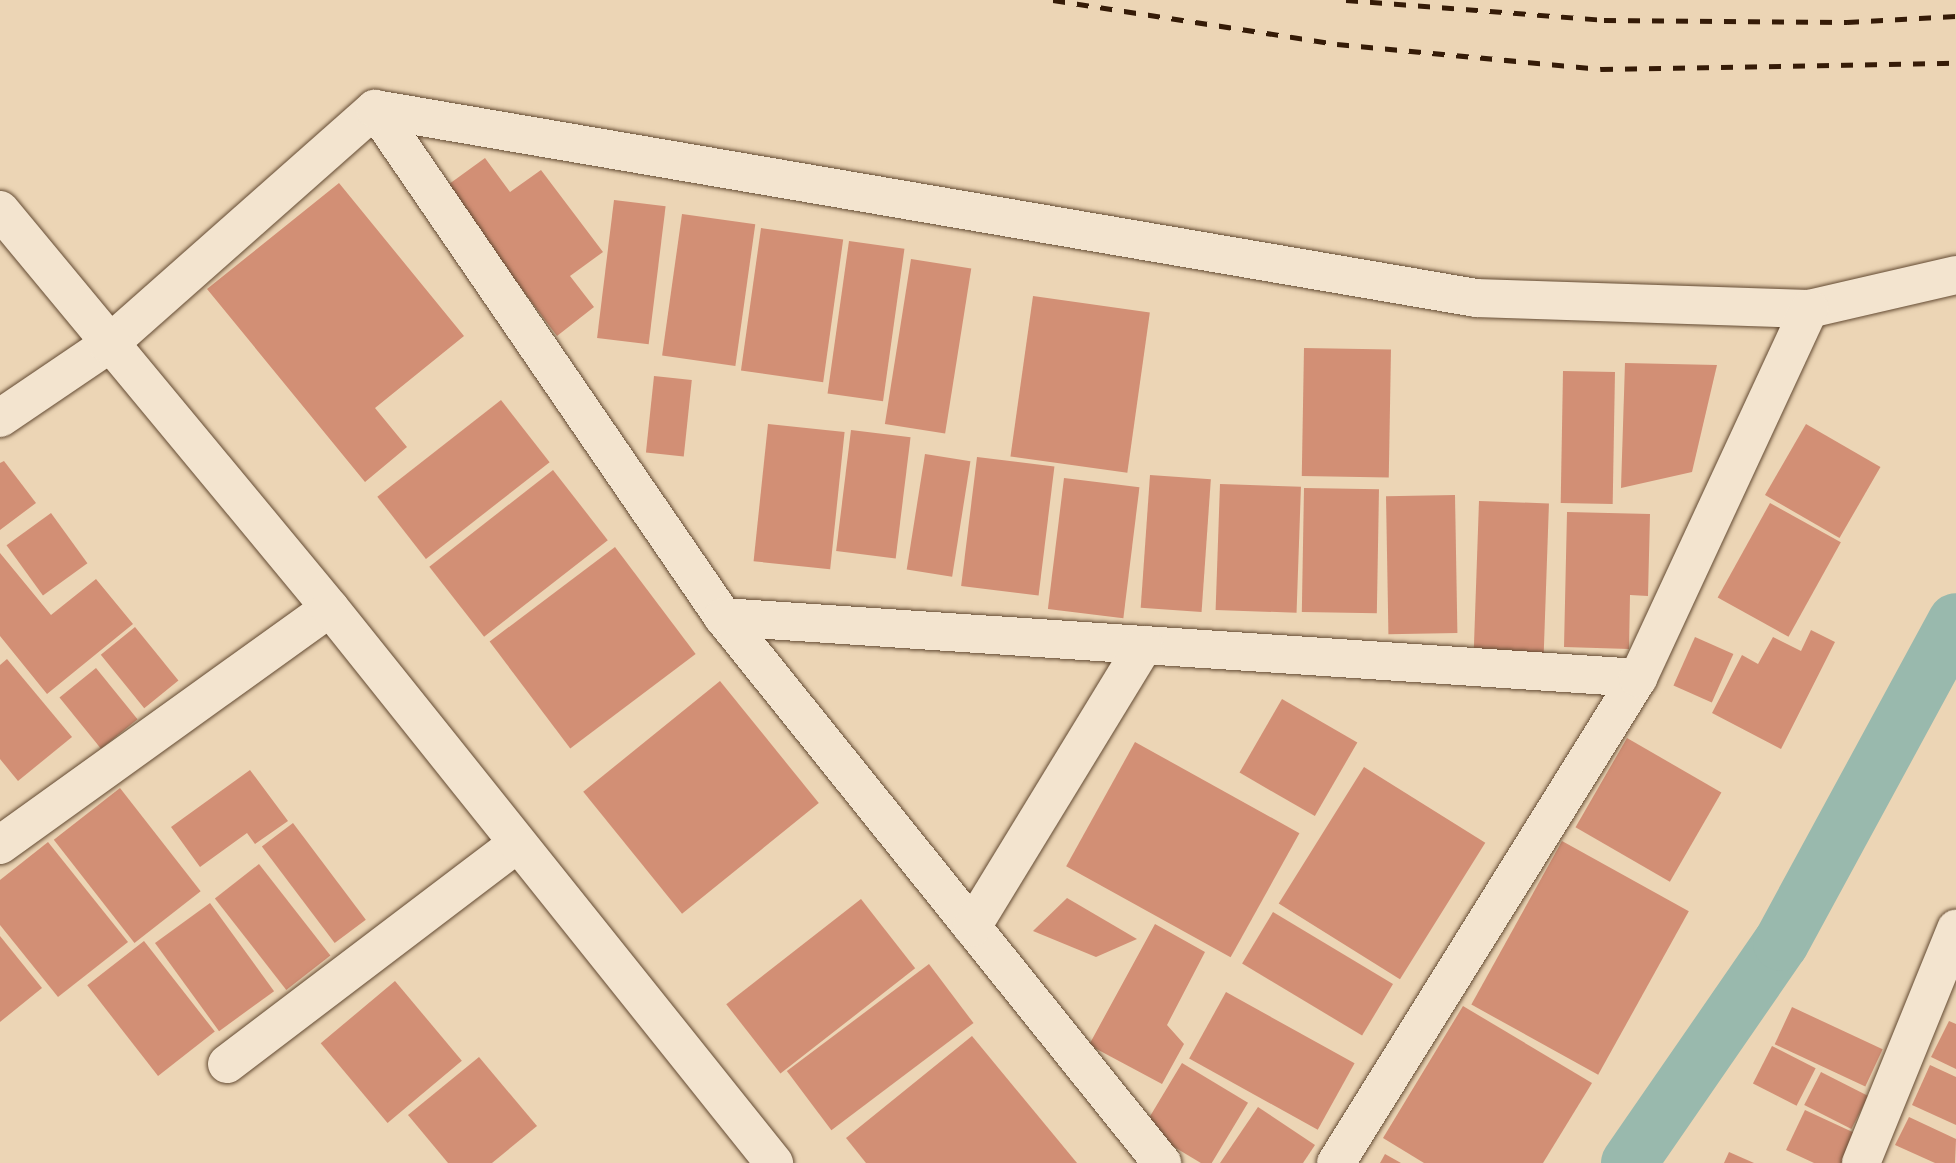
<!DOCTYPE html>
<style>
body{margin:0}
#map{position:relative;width:1956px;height:1163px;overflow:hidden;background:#ecd5b5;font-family:"IM FELL Double Pica",serif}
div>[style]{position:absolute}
.canal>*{height:56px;margin:-28px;padding:0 28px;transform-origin:28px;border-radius:28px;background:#99b9ad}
.building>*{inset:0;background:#d28f75;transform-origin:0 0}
.roads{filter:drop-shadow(0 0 2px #634a32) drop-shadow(0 0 2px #634a32)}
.street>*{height:38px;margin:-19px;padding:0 19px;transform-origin:19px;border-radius:19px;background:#f3e4cf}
.secondary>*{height:38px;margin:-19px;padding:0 19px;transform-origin:19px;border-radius:19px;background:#f3e4cf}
.rail>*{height:5px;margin-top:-2.5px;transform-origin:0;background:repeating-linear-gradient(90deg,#351b07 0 12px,transparent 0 24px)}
span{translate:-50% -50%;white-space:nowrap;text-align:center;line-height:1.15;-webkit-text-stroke:7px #f3e4cf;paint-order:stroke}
</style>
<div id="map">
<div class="canal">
<div style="left:1629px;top:1163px;width:267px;rotate:-55.4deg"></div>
<div style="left:1781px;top:943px;width:366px;rotate:-61.5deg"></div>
</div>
<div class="building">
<div style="clip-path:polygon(485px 158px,510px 192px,541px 170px,603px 252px,570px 276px,594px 307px,557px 336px,445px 187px)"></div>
<div style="clip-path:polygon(339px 183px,464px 336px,375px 408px,407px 447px,365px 482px,207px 289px)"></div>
<div style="left:614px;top:200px;width:52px;height:139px;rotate:7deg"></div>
<div style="left:682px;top:214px;width:74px;height:143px;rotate:8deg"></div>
<div style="left:761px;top:228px;width:83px;height:144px;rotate:8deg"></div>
<div style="left:849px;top:241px;width:56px;height:154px;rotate:8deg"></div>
<div style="left:911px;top:259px;width:61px;height:167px;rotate:9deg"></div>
<div style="left:1033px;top:296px;width:118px;height:162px;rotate:8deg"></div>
<div style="left:1304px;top:348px;width:87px;height:128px;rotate:1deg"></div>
<div style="clip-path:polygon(1625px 363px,1717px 365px,1692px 472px,1621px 488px)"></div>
<div style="left:1563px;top:371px;width:52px;height:132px;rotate:1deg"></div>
<div style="left:654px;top:376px;width:38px;height:77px;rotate:6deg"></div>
<div style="left:501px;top:400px;width:79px;height:157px;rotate:52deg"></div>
<div style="left:768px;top:424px;width:77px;height:138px;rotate:6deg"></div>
<div style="left:1806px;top:424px;width:86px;height:82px;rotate:30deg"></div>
<div style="left:851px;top:430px;width:60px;height:122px;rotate:7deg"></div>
<div style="left:925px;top:454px;width:46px;height:117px;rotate:9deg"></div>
<div style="left:977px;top:457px;width:78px;height:130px;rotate:7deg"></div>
<div style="clip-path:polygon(4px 461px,36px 503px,0 530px,0 463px)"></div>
<div style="left:553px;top:470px;width:89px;height:157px;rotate:52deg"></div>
<div style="left:1150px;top:475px;width:61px;height:133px;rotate:4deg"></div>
<div style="left:1064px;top:478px;width:76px;height:132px;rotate:7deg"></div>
<div style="left:1220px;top:484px;width:81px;height:126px;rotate:2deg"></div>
<div style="left:1304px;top:488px;width:75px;height:124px;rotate:1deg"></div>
<div style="left:1455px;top:495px;width:138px;height:69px;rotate:89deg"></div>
<div style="left:1479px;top:501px;width:70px;height:156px;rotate:2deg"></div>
<div style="left:1770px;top:503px;width:81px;height:108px;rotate:29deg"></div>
<div style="clip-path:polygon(1567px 512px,1650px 514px,1648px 596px,1630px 595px,1629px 649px,1564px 647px)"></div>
<div style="left:51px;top:513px;width:62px;height:55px;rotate:54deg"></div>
<div style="left:615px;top:547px;width:134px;height:157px;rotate:53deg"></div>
<div style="clip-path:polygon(0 553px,51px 615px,96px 579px,133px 624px,47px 694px,0 636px)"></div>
<div style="left:135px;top:627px;width:69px;height:44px;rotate:51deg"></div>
<div style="clip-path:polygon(1811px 630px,1835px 642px,1781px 749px,1712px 713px,1742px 655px,1758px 664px,1773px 637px,1801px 651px)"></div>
<div style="left:1695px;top:637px;width:42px;height:53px;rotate:24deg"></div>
<div style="clip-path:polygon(7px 659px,72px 737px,18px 781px,0 759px,0 665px)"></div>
<div style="left:96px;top:668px;width:66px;height:47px;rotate:51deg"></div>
<div style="left:720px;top:681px;width:157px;height:176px;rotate:51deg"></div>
<div style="left:1282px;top:699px;width:87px;height:85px;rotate:30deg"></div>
<div style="left:1627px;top:738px;width:109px;height:103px;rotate:30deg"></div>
<div style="left:1135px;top:742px;width:188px;height:142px;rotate:29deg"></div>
<div style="left:1364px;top:767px;width:143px;height:161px;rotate:32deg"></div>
<div style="clip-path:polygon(250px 770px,288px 821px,255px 844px,247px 833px,200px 867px,171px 827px)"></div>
<div style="left:120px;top:788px;width:131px;height:84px;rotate:52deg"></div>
<div style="left:293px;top:823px;width:121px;height:39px;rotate:53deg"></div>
<div style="left:1562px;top:841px;width:145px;height:187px;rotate:29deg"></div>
<div style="clip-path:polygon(48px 842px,128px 942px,58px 997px,0 925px,0 880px)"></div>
<div style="left:259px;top:864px;width:116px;height:56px;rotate:52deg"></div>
<div style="clip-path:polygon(1067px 898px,1137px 939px,1096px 957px,1033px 931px)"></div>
<div style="left:861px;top:899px;width:88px;height:171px;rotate:52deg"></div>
<div style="left:210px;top:903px;width:109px;height:68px;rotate:54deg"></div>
<div style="left:1273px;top:912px;width:140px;height:60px;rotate:31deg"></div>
<div style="clip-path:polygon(1155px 924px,1205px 952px,1167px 1025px,1184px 1044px,1162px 1084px,1089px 1045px)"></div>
<div style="clip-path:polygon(0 936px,42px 988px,0 1022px)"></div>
<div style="left:144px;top:941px;width:115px;height:72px;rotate:52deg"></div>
<div style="left:929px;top:964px;width:74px;height:178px;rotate:53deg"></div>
<div style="left:395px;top:981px;width:104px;height:97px;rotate:50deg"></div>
<div style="left:1226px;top:992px;width:147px;height:76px;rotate:29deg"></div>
<div style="clip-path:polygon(1463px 1006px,1592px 1083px,1543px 1163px,1424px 1163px,1383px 1138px)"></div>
<div style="left:1792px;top:1007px;width:100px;height:41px;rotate:25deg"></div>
<div style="clip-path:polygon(1949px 1021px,1956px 1024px,1956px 1069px,1931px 1057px)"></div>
<div style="clip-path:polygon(972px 1036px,1077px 1163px,866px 1163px,846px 1138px)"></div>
<div style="left:1772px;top:1046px;width:49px;height:42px;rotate:27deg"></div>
<div style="clip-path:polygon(479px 1057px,537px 1126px,492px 1163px,448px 1163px,408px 1115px)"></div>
<div style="left:1182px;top:1063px;width:77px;height:76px;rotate:31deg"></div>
<div style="clip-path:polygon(1930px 1065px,1956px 1077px,1956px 1125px,1912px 1105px)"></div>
<div style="left:1821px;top:1072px;width:53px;height:37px;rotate:27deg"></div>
<div style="clip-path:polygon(1258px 1107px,1315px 1145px,1303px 1163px,1220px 1163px)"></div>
<div style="clip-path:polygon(1805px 1110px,1859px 1135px,1846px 1163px,1814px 1163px,1786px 1150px)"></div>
<div style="clip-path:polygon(1909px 1117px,1956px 1139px,1955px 1163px,1935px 1163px,1895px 1145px)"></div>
<div style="clip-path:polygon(1729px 1152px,1754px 1163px,1724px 1163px)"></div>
<div style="clip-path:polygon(1385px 1154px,1401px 1163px,1380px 1163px)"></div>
</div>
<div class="roads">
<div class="street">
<div style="left:375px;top:109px;width:616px;rotate:55.59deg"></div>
<div style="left:723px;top:617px;width:701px;rotate:51.2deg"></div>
<div style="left:0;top:418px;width:130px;rotate:-34.1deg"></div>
<div style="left:108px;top:345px;width:356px;rotate:-41.5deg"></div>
<div style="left:375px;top:109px;width:1117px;rotate:9.74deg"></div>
<div style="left:1476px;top:298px;width:333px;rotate:1.9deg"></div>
<div style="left:1809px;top:309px;width:151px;rotate:-13deg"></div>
<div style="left:723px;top:617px;width:917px;rotate:3.81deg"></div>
<div style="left:0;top:845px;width:406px;rotate:-35.7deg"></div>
<div style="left:972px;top:927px;width:330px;rotate:-58.6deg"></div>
<div style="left:227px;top:1064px;width:362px;rotate:-37.2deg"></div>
<div style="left:1336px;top:1163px;width:571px;rotate:-58.09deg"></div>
<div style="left:1638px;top:678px;width:407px;rotate:-65.1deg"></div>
<div style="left:1861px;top:1163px;width:253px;rotate:-67.9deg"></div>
</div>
<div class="secondary">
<div style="left:0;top:210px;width:517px;rotate:50.34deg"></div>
<div style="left:330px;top:608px;width:711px;rotate:51.34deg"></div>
</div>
</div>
<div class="rail">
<div style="left:1053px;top:0;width:287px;rotate:8.8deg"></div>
<div style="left:1337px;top:44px;width:265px;rotate:5.4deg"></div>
<div style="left:1601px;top:69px;width:355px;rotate:-1deg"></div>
<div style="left:1346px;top:0;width:259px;rotate:4.4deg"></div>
<div style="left:1604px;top:20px;width:243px;rotate:0.5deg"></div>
<div style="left:1847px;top:22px;width:109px;rotate:-3.2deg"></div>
</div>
</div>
